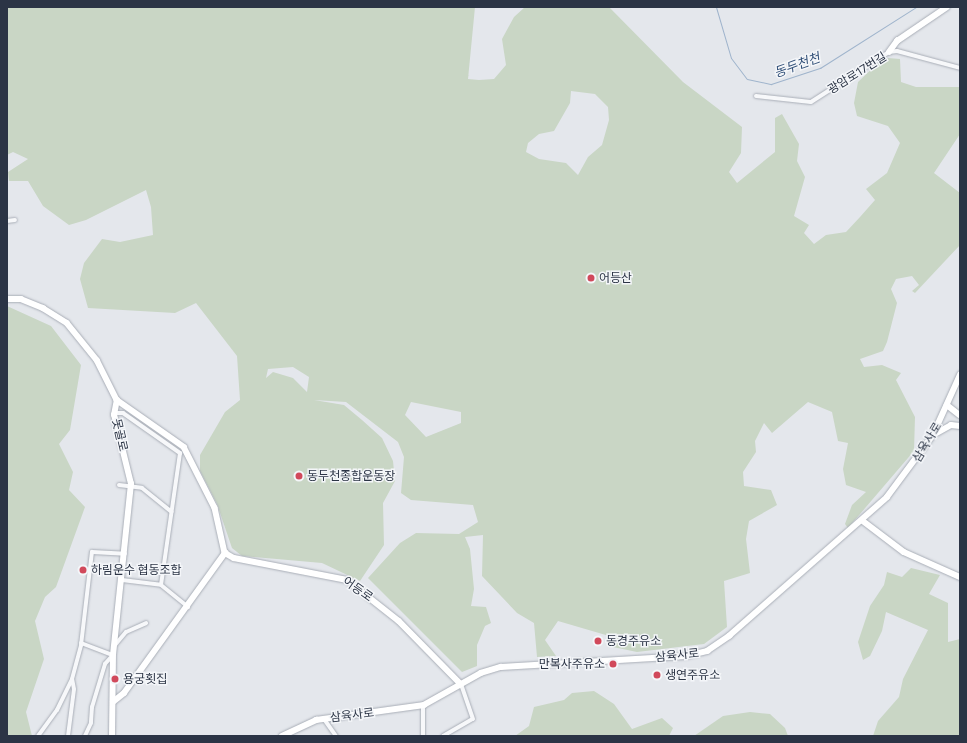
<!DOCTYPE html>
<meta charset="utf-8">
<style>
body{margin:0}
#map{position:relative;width:967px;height:743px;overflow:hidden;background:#e4e7ec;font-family:Commissioner,"Noto Sans KR",sans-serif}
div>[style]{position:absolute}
.green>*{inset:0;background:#c9d6c5}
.stream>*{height:1px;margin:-0.5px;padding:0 0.5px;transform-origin:0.5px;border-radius:0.5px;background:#9fb4cc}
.roads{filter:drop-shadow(0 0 1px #a9aeb7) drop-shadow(0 0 1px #a9aeb7)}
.street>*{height:4px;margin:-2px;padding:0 2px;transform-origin:2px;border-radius:2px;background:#f7f8fa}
.secondary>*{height:5.5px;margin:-2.75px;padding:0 2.75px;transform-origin:2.75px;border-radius:2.75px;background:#fff}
.dots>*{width:11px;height:11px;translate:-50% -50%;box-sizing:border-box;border:2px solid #f4f6f9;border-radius:50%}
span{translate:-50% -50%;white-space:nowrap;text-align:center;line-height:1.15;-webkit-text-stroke:3px #f4f6f9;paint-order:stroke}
.street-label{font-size:12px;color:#2b3445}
.poi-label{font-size:12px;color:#2b3445}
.left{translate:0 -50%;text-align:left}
.right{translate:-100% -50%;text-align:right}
.water-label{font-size:13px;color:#34527a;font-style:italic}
.frame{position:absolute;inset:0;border:8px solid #2b3445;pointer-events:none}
</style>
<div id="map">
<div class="green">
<div style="clip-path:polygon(evenodd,7px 7px,475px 7px,468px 79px,479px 80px,494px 79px,506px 65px,502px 39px,514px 17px,525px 7px,609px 7px,683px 82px,742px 127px,741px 153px,729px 172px,737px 183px,775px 152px,775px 118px,782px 114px,799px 144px,797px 161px,805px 177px,794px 216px,809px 225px,804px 233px,814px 244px,826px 235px,846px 232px,860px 217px,875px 200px,866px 189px,887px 173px,900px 143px,888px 126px,857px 116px,854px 103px,858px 82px,878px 63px,888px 58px,900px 59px,901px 82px,916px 87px,960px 87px,960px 134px,934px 173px,960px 193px,960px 245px,915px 293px,912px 291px,919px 285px,912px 276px,896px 279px,891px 289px,897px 303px,887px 342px,883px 351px,860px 359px,864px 367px,882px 365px,901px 373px,896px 380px,915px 417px,914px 451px,848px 528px,845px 524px,852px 505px,866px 492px,846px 485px,843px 469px,848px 443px,838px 441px,832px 412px,808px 402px,772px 433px,764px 423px,755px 441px,756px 452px,743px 472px,744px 486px,771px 490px,777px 505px,749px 521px,746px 539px,750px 573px,724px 581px,727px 627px,704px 644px,637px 652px,613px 647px,616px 638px,558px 621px,545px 640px,556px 656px,537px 657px,534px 623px,517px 613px,482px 576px,483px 535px,465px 537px,470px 549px,474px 589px,471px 606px,486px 607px,491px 623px,485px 626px,477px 645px,477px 666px,462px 672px,368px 578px,400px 543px,416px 533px,459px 534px,478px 522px,473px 505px,411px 500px,401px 493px,404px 457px,398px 442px,346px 402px,314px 400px,344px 405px,362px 420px,382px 438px,393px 461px,395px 481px,383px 503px,384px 545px,360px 581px,322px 563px,242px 556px,232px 548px,217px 504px,200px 471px,200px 455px,225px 412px,240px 400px,237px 356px,196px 303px,175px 313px,88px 308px,80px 279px,84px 263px,102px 239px,120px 242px,153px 235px,151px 207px,146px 190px,86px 220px,69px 225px,43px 206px,28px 181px,9px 181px,8px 172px,28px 159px,13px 152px,7px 155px,7px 7px,571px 91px,595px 94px,608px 107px,609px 120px,602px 145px,588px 157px,578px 175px,566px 163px,539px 159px,526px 152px,528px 143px,539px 134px,554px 131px,570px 103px,571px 91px,7px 7px,293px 367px,309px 377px,307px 392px,293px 378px,273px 372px,266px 378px,268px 369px,293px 367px,7px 7px,411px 402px,461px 412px,461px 423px,426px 437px,405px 415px,411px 402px)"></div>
<div style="clip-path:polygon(7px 306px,51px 326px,81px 365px,70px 430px,59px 444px,73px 472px,69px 490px,85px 507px,56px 587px,45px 597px,35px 621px,44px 659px,26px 712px,32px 736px,7px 736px)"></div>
<div style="clip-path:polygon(911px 568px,940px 575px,929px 594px,948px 603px,948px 642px,960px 639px,960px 736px,873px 736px,878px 721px,899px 697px,903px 679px,928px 630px,886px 612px,882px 631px,870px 656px,863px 660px,858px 642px,870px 606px,884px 585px,887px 572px,902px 577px)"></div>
<div style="clip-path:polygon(594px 691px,614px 704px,632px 729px,662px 718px,673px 728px,669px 736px,515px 736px,529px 726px,534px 707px,564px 700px,572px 693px)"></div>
<div style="clip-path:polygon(750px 712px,770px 714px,785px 728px,788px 736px,694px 736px,723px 716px)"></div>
</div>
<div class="stream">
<div style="left:716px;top:7px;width:53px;rotate:73.6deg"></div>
<div style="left:731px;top:58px;width:26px;rotate:53deg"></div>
<div style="left:747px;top:79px;width:25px;rotate:12deg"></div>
<div style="left:771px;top:84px;width:52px;rotate:-18.1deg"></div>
<div style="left:820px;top:68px;width:114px;rotate:-32.4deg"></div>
</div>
<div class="roads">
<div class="street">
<div style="left:756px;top:96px;width:55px;rotate:6.2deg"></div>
<div style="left:811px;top:102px;width:93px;rotate:-32.7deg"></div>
<div style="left:889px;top:52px;width:8px;rotate:-7deg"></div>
<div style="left:897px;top:51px;width:65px;rotate:15.1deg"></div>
<div style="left:7px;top:221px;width:8px;rotate:-7deg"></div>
<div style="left:115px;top:413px;width:8px"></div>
<div style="left:123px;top:413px;width:70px;rotate:35.1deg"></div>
<div style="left:180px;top:453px;width:133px;rotate:98.2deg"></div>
<div style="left:119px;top:485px;width:23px;rotate:7deg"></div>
<div style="left:142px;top:488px;width:38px;rotate:39deg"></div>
<div style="left:122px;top:580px;width:39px;rotate:7deg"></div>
<div style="left:161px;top:585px;width:35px;rotate:39deg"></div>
<div style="left:81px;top:643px;width:34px;rotate:21deg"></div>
<div style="left:113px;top:655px;width:12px;rotate:132deg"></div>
<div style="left:105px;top:664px;width:45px;rotate:106.8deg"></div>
<div style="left:92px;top:707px;width:16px;rotate:94deg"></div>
<div style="left:91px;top:723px;width:14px;rotate:115deg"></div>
<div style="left:115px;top:645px;width:17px;rotate:-50deg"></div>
<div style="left:126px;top:632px;width:22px;rotate:-24deg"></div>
<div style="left:324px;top:719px;width:21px;rotate:55deg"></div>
<div style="left:38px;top:736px;width:32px;rotate:-54deg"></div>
<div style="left:57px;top:710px;width:34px;rotate:-64deg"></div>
<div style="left:68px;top:736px;width:47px;rotate:-82.7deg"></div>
<div style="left:74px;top:689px;width:10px;rotate:-101deg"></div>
<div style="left:72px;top:679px;width:35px;rotate:-75deg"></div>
<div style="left:81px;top:645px;width:94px;rotate:-83.3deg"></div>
<div style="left:92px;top:552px;width:33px;rotate:3deg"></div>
<div style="left:423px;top:736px;width:31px;rotate:-90deg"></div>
<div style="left:443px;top:736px;width:34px;rotate:-30deg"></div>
<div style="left:473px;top:719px;width:37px;rotate:-109deg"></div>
</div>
<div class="secondary">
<div style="left:889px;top:52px;width:14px;rotate:-54deg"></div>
<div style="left:897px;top:41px;width:60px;rotate:-34.2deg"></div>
<div style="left:7px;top:299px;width:14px"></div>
<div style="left:21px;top:299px;width:24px;rotate:22deg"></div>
<div style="left:43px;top:308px;width:28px;rotate:32deg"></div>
<div style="left:67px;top:323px;width:48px;rotate:51deg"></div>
<div style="left:97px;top:360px;width:45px;rotate:63.4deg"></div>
<div style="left:117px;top:400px;width:82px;rotate:35deg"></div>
<div style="left:184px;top:447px;width:68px;rotate:63.1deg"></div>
<div style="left:215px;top:508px;width:46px;rotate:77.5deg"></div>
<div style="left:225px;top:553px;width:10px;rotate:29deg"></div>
<div style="left:234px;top:558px;width:115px;rotate:11deg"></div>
<div style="left:347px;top:580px;width:66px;rotate:38.3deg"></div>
<div style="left:399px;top:621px;width:88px;rotate:45.5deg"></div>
<div style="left:947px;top:405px;width:16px;rotate:38deg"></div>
<div style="left:935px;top:434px;width:18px;rotate:-29deg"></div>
<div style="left:951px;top:425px;width:9px;rotate:6deg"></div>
<div style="left:863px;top:521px;width:51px;rotate:37.1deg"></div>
<div style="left:904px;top:552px;width:61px;rotate:24.1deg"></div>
<div style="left:113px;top:702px;width:14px;rotate:-39deg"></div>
<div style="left:124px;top:693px;width:173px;rotate:-54.2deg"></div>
<div style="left:112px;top:736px;width:81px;rotate:-89.3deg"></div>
<div style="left:113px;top:655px;width:172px;rotate:-84deg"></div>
<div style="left:131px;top:484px;width:71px;rotate:-103.8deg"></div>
<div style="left:114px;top:415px;width:15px;rotate:-79deg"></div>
<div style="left:282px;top:736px;width:38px;rotate:-25deg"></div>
<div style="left:316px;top:720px;width:109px;rotate:-7.9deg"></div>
<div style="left:424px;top:705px;width:65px;rotate:-29.3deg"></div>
<div style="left:481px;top:673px;width:21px;rotate:-17deg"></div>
<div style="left:501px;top:667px;width:185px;rotate:-3.4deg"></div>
<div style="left:686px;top:656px;width:22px;rotate:-13deg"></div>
<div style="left:707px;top:651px;width:27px;rotate:-34deg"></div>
<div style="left:729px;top:636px;width:210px;rotate:-41.3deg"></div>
<div style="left:887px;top:497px;width:77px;rotate:-53.4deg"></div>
<div style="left:933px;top:435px;width:66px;rotate:-65.8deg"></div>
</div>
</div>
<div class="dots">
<div style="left:591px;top:278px;background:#d1495b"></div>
<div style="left:299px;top:476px;background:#d1495b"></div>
<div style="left:83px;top:570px;background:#d1495b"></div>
<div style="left:598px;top:641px;background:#d1495b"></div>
<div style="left:613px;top:664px;background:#d1495b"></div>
<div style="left:657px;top:675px;background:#d1495b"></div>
<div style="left:115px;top:679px;background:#d1495b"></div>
</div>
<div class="street-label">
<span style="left:857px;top:73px;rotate:-32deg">광암로17번길</span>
<span style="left:120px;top:435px;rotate:77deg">못골로</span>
<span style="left:927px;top:442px;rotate:-59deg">삼육사로</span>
<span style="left:358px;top:589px;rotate:35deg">어등로</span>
<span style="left:677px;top:655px;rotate:-6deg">삼육사로</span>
<span style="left:352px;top:715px;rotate:-7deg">삼육사로</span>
</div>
<div class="poi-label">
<span class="left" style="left:599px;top:278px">어등산</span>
<span class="left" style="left:307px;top:476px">동두천종합운동장</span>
<span class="left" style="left:91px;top:570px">하림운수 협동조합</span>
<span class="left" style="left:606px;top:641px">동경주유소</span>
<span class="right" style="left:605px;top:664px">만복사주유소</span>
<span class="left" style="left:665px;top:675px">생연주유소</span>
<span class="left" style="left:123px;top:679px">용궁횟집</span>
</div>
<div class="water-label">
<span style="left:797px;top:65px;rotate:-20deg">동두천천</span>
</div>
<div class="frame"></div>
</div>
